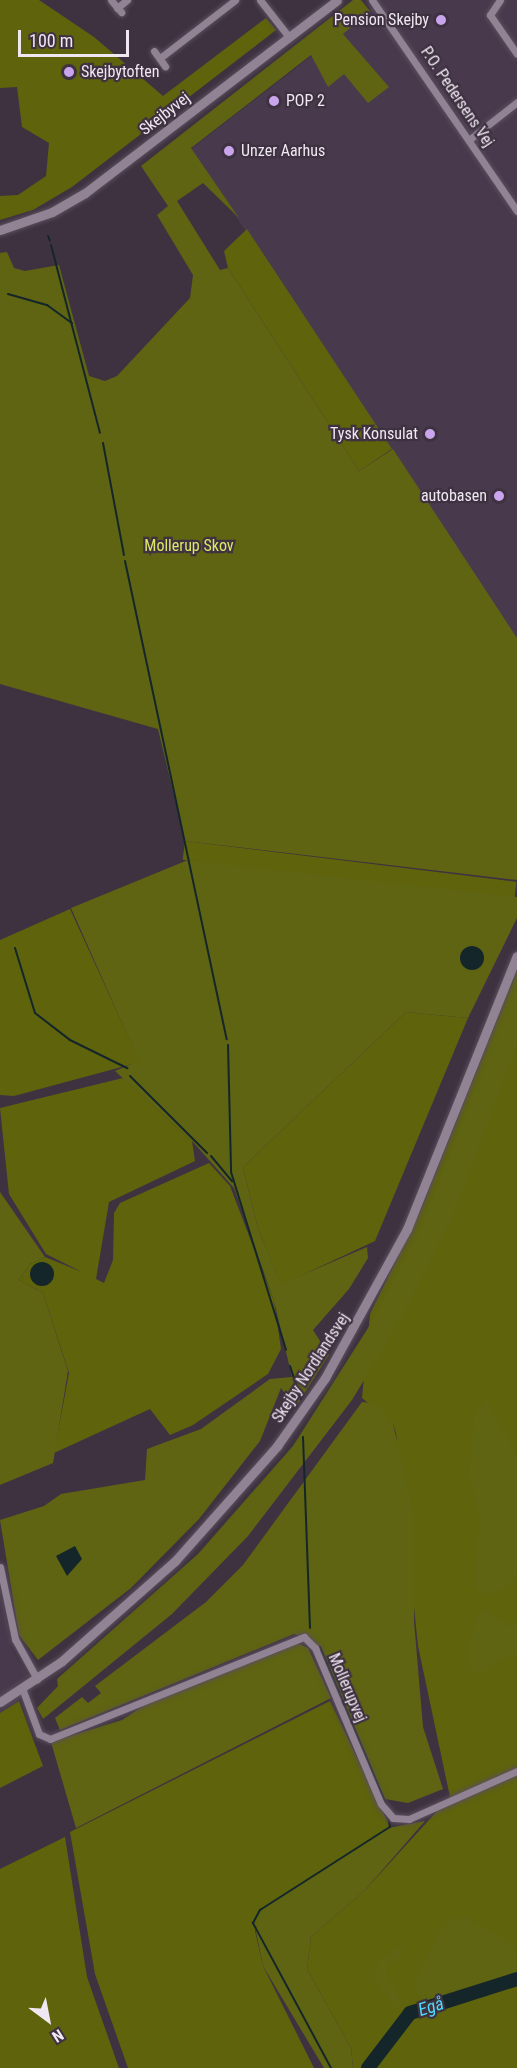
<!DOCTYPE html>
<meta charset="utf-8">
<style>
body{margin:0}
#map{position:relative;width:517px;height:2068px;overflow:hidden;background:#3e3241;font-family:"Roboto Condensed",sans-serif}
div>[style]{position:absolute}
.built>*{inset:0;background:#49394d}
.green>*{inset:0;background:#5e630c;transform-origin:0 0}
.forest>*{inset:0;background:#5f6412}
.water>*{inset:0;background:#14262a}
.round{border-radius:50%}
.stream>*{height:2px;margin:-1px;padding:0 1px;transform-origin:1px;border-radius:1px;background:#14262a}
.river>*{height:14px;margin:-7px;padding:0 7px;transform-origin:7px;border-radius:7px;background:#14262a}
.roads{filter:drop-shadow(0 0 2px #5a4f5c) drop-shadow(0 0 2px #5a4f5c)}
.minor>*{height:7px;margin:-3.5px;padding:0 3.5px;transform-origin:3.5px;border-radius:3.5px;background:#918294}
.tertiary>*{height:9px;margin:-4.5px;padding:0 4.5px;transform-origin:4.5px;border-radius:4.5px;background:#918294}
.dots>*{width:16px;height:16px;translate:-50% -50%;box-sizing:border-box;border:3px solid #3e3241;border-radius:50%}
span{translate:-50% -50%;white-space:nowrap;text-align:center;line-height:1.15;-webkit-text-stroke:4.5px #3e3241;paint-order:stroke}
.poi-label{font-size:16px;color:#efe7f1}
.right{translate:-100% -50%;text-align:right}
.left{translate:0 -50%;text-align:left}
.street-label{font-size:16px;color:#efe7f1}
.park-label{font-size:16px;color:#dee864}
.water-label{font-size:18px;color:#50daf9;font-style:italic}
.north{position:absolute;left:18px;top:1990px;width:60px;height:60px;-webkit-text-stroke:4px #3e3241;paint-order:stroke;rotate:148deg;font-size:16px;font-weight:700;line-height:24px;text-align:center;color:#efe7f1}
.north::after{content:'';display:block;margin:auto;width:21px;height:27px;background:#efe7f1;clip-path:polygon(50% 0,100% 100%,50% 72%,0 100%)}
.scale{position:absolute;left:18px;top:30px;width:111px;height:27px;box-sizing:border-box;border:3px solid #efe7f1;border-top:0;padding-left:8px;font-size:18px;line-height:21px;white-space:nowrap;color:#efe7f1;-webkit-text-stroke:4px #3e3241;paint-order:stroke}
</style>
<div id="map">
<div class="built">
<div style="clip-path:polygon(372px 0,517px 0,517px 638px,191px 149px,370px 11px)"></div>
<div style="clip-path:polygon(0 1586px,11px 1648px,28px 1676px,13px 1688px,19px 1701px,0 1713px)"></div>
</div>
<div class="green">
<div style="clip-path:polygon(0 0,39px 0,94px 37px,163px 96px,266px 18px,276px 30px,72px 187px,33px 210px,0 220px,0 196px,18px 195px,46px 176px,49px 143px,22px 127px,17px 87px,0 88px)"></div>
<div style="clip-path:polygon(247px 229px,392px 449px,359px 471px,228px 268px,224px 251px)"></div>
<div style="left:185px;top:841px;width:334px;height:19px;rotate:7deg"></div>
<div style="clip-path:polygon(70px 909px,140px 1062px,14px 1096px,0 1095px,0 940px)"></div>
<div style="clip-path:polygon(517px 970px,517px 2068px,353px 2068px,351px 2048px,307px 1969px,311px 1937px,365px 1890px,450px 1797px,418px 1646px,396px 1433px,393px 1424px,362px 1398px,370px 1314px,423px 1205px)"></div>
<div style="clip-path:polygon(406px 1012px,468px 1018px,375px 1241px,281px 1285px,258px 1229px,243px 1167px)"></div>
<div style="clip-path:polygon(123px 1078px,192px 1141px,195px 1161px,109px 1202px,96px 1279px,104px 1283px,113px 1260px,114px 1213px,120px 1203px,209px 1163px,230px 1186px,274px 1301px,281px 1349px,268px 1374px,193px 1425px,170px 1435px,150px 1409px,54px 1453px,69px 1373px,43px 1293px,19px 1280px,30px 1264px,45px 1257px,82px 1272px,46px 1254px,9px 1194px,0 1108px)"></div>
<div style="clip-path:polygon(19px 1701px,43px 1766px,0 1788px,0 1713px)"></div>
<div style="clip-path:polygon(330px 1701px,390px 1827px,266px 1906px,255px 1931px,263px 1966px,314px 2068px,128px 2068px,95px 1974px,70px 1832px)"></div>
<div style="clip-path:polygon(65px 1837px,87px 1977px,119px 2068px,0 2068px,0 1869px)"></div>
</div>
<div class="forest">
<div style="clip-path:polygon(353px 0,361px 0,370px 11px,343px 34px,389px 87px,368px 103px,344px 74px,328px 87px,311px 55px,191px 148px,239px 218px,203px 183px,177px 201px,220px 270px,228px 268px,359px 471px,393px 449px,517px 638px,517px 880px,185px 841px,158px 729px,0 684px,0 253px,7px 252px,14px 268px,25px 271px,59px 265px,89px 376px,105px 381px,117px 376px,190px 298px,193px 275px,157px 215px,168px 206px,141px 166px)"></div>
<div style="clip-path:polygon(188px 860px,517px 897px,517px 918px,468px 1018px,406px 1012px,243px 1167px,258px 1229px,281px 1284px,367px 1247px,368px 1258px,349px 1289px,313px 1330px,329px 1355px,295px 1408px,281px 1388px,260px 1441px,199px 1519px,131px 1588px,38px 1660px,19px 1635px,0 1520px,44px 1506px,61px 1494px,145px 1480px,147px 1449px,201px 1429px,270px 1379px,292px 1377px,274px 1301px,234px 1188px,193px 1142px,115px 1071px,139px 1061px,71px 908px)"></div>
<div style="clip-path:polygon(517px 974px,517px 1045px,453px 1216px,402px 1317px,352px 1400px,248px 1536px,172px 1614px,43px 1719px,37px 1708px,58px 1686px,57px 1679px,198px 1554px,293px 1446px,375px 1317px,431px 1201px)"></div>
<div style="clip-path:polygon(0 1192px,45px 1257px,30px 1264px,19px 1280px,43px 1293px,68px 1371px,53px 1463px,0 1485px)"></div>
<div style="clip-path:polygon(486px 1399px,517px 1456px,517px 1573px,507px 1587px,490px 1595px,474px 1587px,480px 1516px,469px 1478px,474px 1416px)"></div>
<div style="clip-path:polygon(362px 1402px,379px 1404px,393px 1424px,414px 1513px,414px 1621px,423px 1727px,443px 1789px,408px 1803px,385px 1799px,324px 1659px,314px 1642px,294px 1634px,60px 1730px,55px 1718px,82px 1697px,88px 1703px,101px 1693px,95px 1686px,206px 1602px,243px 1565px)"></div>
<div style="clip-path:polygon(485px 1608px,510px 1627px,517px 1623px,517px 1652px,482px 1672px,470px 1670px,470px 1639px,476px 1617px)"></div>
<div style="clip-path:polygon(295px 1642px,308px 1648px,331px 1698px,76px 1828px,51px 1742px,122px 1720px,148px 1703px)"></div>
<div style="clip-path:polygon(425px 1821px,365px 1890px,311px 1937px,307px 1969px,351px 2048px,353px 2068px,324px 2068px,263px 1966px,256px 1932px,259px 1916px,266px 1906px,388px 1828px)"></div>
<div style="clip-path:polygon(466px 1916px,515px 1946px,517px 1972px,458px 1996px,429px 2001px,417px 1994px,414px 1980px,438px 1934px,448px 1921px)"></div>
<div style="clip-path:polygon(401px 1945px,402px 1956px,387px 1965px,386px 1973px,402px 2001px,398px 2012px,373px 1977px,376px 1964px)"></div>
</div>
<div class="water">
<div class="round" style="left:460px;top:946px;width:24px;height:24px"></div>
<div class="round" style="left:30px;top:1262px;width:24px;height:24px"></div>
<div style="clip-path:polygon(75px 1546px,82px 1559px,67px 1576px,56px 1556px)"></div>
</div>
<div class="stream">
<div style="left:48px;top:236px;width:5px;rotate:68deg"></div>
<div style="left:51px;top:245px;width:194px;rotate:75.4deg"></div>
<div style="left:8px;top:294px;width:41px;rotate:15.8deg"></div>
<div style="left:47px;top:305px;width:31px;rotate:36deg"></div>
<div style="left:103px;top:443px;width:114px;rotate:79.4deg"></div>
<div style="left:125px;top:561px;width:489px;rotate:78deg"></div>
<div style="left:15px;top:948px;width:68px;rotate:72.9deg"></div>
<div style="left:35px;top:1013px;width:44px;rotate:37.6deg"></div>
<div style="left:70px;top:1040px;width:64px;rotate:26.2deg"></div>
<div style="left:228px;top:1045px;width:127px;rotate:88.6deg"></div>
<div style="left:231px;top:1172px;width:186px;rotate:72.8deg"></div>
<div style="left:130px;top:1076px;width:109px;rotate:45deg"></div>
<div style="left:211px;top:1156px;width:33px;rotate:50deg"></div>
<div style="left:290px;top:1366px;width:35px;rotate:72deg"></div>
<div style="left:303px;top:1437px;width:191px;rotate:87.9deg"></div>
<div style="left:320px;top:1647px;width:170px;rotate:67.2deg"></div>
<div style="left:331px;top:2068px;width:165px;rotate:-118.3deg"></div>
<div style="left:253px;top:1923px;width:15px;rotate:-62deg"></div>
<div style="left:260px;top:1910px;width:154px;rotate:-32.6deg"></div>
<div style="left:390px;top:1827px;width:5px;rotate:-101deg"></div>
</div>
<div class="river">
<div style="left:368px;top:2068px;width:69px;rotate:-52.6deg"></div>
<div style="left:410px;top:2013px;width:112px;rotate:-17.6deg"></div>
</div>
<div class="roads">
<div class="minor">
<div style="left:111px;top:0;width:16px;rotate:50deg"></div>
<div style="left:260px;top:0;width:47px;rotate:51.9deg"></div>
<div style="left:372px;top:0;width:256px;rotate:55.5deg"></div>
<div style="left:500px;top:0;width:18px;rotate:124deg"></div>
<div style="left:490px;top:15px;width:47px;rotate:55.3deg"></div>
<div style="left:117px;top:8px;width:13px;rotate:-39deg"></div>
<div style="left:154px;top:51px;width:19px;rotate:54deg"></div>
<div style="left:160px;top:58px;width:95px;rotate:-37.7deg"></div>
<div style="left:470px;top:139px;width:60px;rotate:-38.2deg"></div>
<div style="left:0;top:1567px;width:74px;rotate:78.2deg"></div>
<div style="left:15px;top:1639px;width:46px;rotate:61.2deg"></div>
<div style="left:22px;top:1688px;width:49px;rotate:69.7deg"></div>
<div style="left:39px;top:1734px;width:12px;rotate:24deg"></div>
<div style="left:50px;top:1739px;width:274px;rotate:-21.9deg"></div>
<div style="left:304px;top:1637px;width:16px;rotate:45deg"></div>
<div style="left:315px;top:1648px;width:169px;rotate:67.1deg"></div>
<div style="left:381px;top:1804px;width:18px;rotate:49deg"></div>
<div style="left:393px;top:1818px;width:16px;rotate:4deg"></div>
<div style="left:409px;top:1819px;width:118px;rotate:-24deg"></div>
</div>
<div class="tertiary">
<div style="left:0;top:230px;width:55px;rotate:-19.1deg"></div>
<div style="left:52px;top:212px;width:38px;rotate:-30deg"></div>
<div style="left:85px;top:193px;width:317px;rotate:-37.4deg"></div>
<div style="left:0;top:1702px;width:74px;rotate:-33.5deg"></div>
<div style="left:62px;top:1661px;width:151px;rotate:-41.5deg"></div>
<div style="left:175px;top:1561px;width:154px;rotate:-48.4deg"></div>
<div style="left:277px;top:1446px;width:83px;rotate:-54.8deg"></div>
<div style="left:325px;top:1378px;width:170px;rotate:-61.2deg"></div>
<div style="left:407px;top:1229px;width:294px;rotate:-68.1deg"></div>
</div>
</div>
<div class="dots">
<div style="left:441px;top:20px;background:#c9a5ee"></div>
<div style="left:69px;top:72px;background:#c9a5ee"></div>
<div style="left:274px;top:101px;background:#c9a5ee"></div>
<div style="left:229px;top:151px;background:#c9a5ee"></div>
<div style="left:430px;top:434px;background:#c9a5ee"></div>
<div style="left:499px;top:496px;background:#c9a5ee"></div>
</div>
<div class="poi-label">
<span class="right" style="left:429px;top:20px">Pension Skejby</span>
<span class="left" style="left:81px;top:72px">Skejbytoften</span>
<span class="left" style="left:286px;top:101px">POP 2</span>
<span class="left" style="left:241px;top:151px">Unzer Aarhus</span>
<span class="right" style="left:418px;top:434px">Tysk Konsulat</span>
<span class="right" style="left:487px;top:496px">autobasen</span>
</div>
<div class="street-label">
<span style="left:457px;top:97px;rotate:56deg">P.O. Pedersens Vej</span>
<span style="left:165px;top:114px;rotate:-38deg">Skejbyvej</span>
<span style="left:311px;top:1368px;rotate:-57deg">Skejby Nordlandsvej</span>
<span style="left:347px;top:1688px;rotate:67deg">Mollerupvej</span>
</div>
<div class="park-label">
<span style="left:189px;top:546px">Mollerup Skov</span>
</div>
<div class="water-label">
<span style="left:431px;top:2007px;rotate:-18deg">Egå</span>
</div>
<div class="north">N</div>
<div class="scale">100 m</div>
</div>
